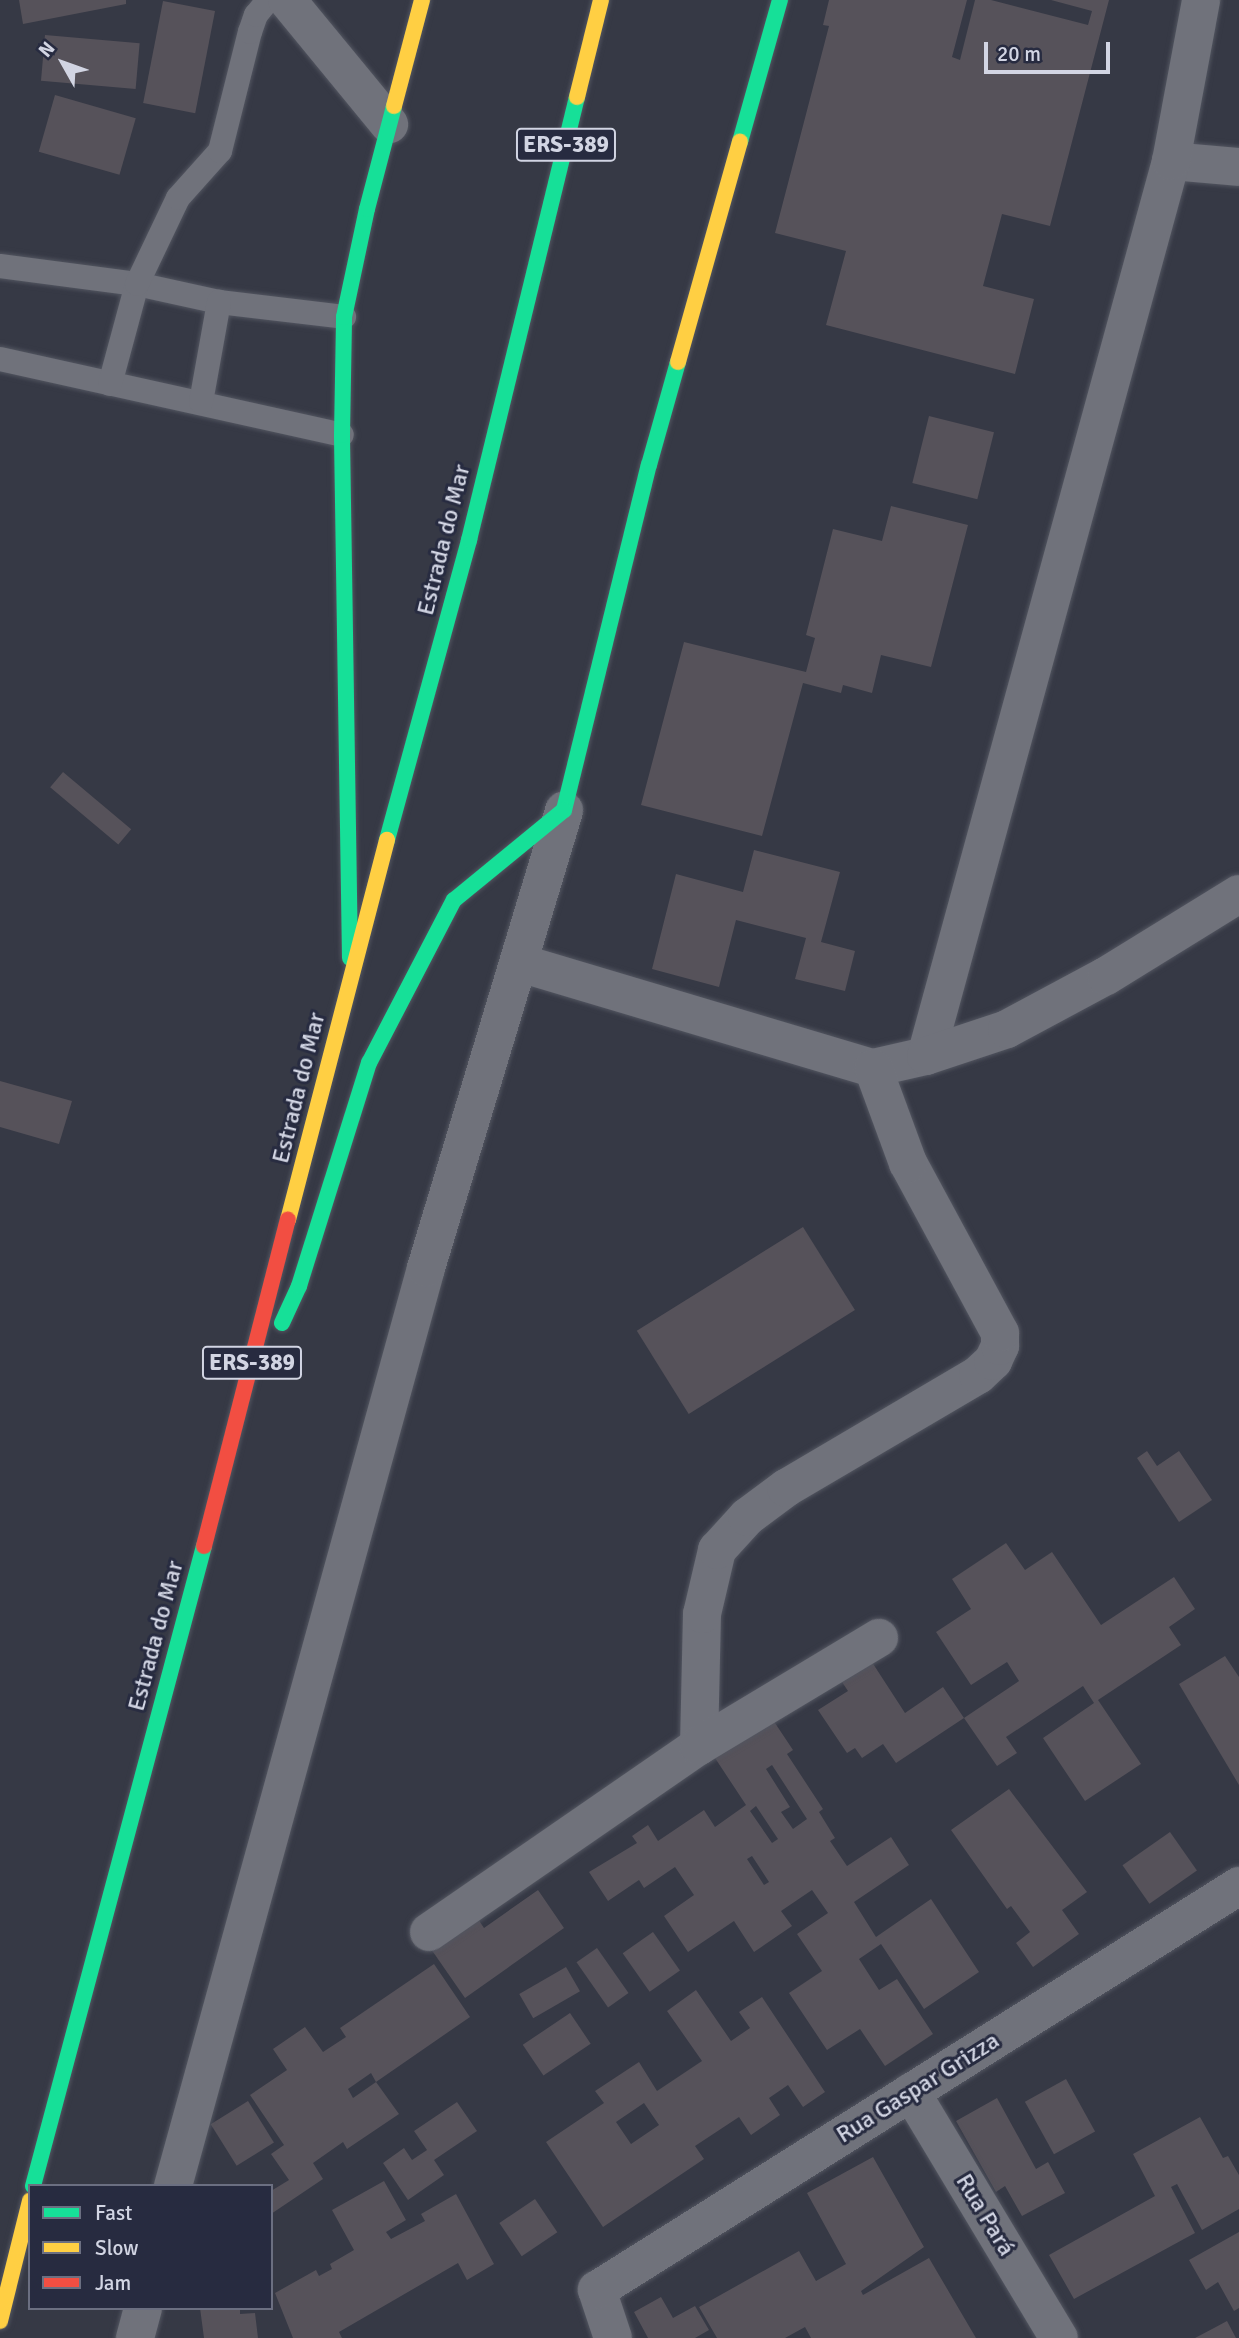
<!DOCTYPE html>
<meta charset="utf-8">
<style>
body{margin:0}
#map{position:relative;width:1239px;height:2338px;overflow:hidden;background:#363945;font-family:Signika,sans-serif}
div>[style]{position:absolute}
.building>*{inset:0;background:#56525a;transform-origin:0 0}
.roads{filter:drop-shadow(0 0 2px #525560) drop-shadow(0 0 2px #525560)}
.lane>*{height:24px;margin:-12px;padding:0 12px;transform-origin:12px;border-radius:12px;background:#70727b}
.street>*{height:38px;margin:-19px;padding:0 19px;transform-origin:19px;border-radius:19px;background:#70727b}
.fast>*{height:16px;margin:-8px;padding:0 8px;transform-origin:8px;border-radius:8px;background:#16e098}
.slow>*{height:16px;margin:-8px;padding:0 8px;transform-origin:8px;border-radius:8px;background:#ffcf43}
.jam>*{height:16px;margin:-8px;padding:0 8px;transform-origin:8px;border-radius:8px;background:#f24e42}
span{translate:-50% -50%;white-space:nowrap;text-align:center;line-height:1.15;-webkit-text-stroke:6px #272b40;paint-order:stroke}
.shield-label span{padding:2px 5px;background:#272b40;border:2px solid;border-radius:5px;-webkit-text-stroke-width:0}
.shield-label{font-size:23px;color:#d2d5e3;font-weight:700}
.street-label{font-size:24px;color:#d2d5e3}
.legend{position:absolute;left:28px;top:2184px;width:245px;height:126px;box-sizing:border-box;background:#272b40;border:2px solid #6b6f81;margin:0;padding:9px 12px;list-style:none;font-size:21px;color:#d2d5e3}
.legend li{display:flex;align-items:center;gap:14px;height:35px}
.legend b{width:35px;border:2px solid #6b6f81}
.north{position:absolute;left:28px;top:28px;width:70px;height:70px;-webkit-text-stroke:5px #272b40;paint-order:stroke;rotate:310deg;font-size:19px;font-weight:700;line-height:28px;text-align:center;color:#d2d5e3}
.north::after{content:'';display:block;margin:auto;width:24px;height:32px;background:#d2d5e3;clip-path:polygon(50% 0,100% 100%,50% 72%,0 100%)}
.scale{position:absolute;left:984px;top:42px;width:126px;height:32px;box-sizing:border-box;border:4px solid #d2d5e3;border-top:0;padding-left:9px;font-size:21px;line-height:24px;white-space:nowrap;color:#d2d5e3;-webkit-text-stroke:5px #272b40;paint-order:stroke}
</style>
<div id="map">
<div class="building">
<div style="clip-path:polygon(19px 0,126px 0,126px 4px,23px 24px)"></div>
<div style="clip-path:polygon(829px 0,967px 0,952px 57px,960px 60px,975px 0,991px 0,1088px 25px,1092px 11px,1051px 0,1109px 0,1050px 226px,1002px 214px,983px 286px,1034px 299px,1015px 374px,826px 325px,846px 251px,775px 233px,829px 26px,823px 25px)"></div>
<div style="left:163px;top:1px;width:53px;height:104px;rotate:11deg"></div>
<div style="left:45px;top:35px;width:95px;height:46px;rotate:5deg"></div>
<div style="left:55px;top:95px;width:84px;height:59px;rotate:16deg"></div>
<div style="left:929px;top:416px;width:67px;height:69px;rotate:14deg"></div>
<div style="clip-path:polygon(891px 506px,968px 525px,931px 667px,881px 655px,872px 693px,843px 685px,841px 693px,803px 683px,762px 836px,641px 805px,684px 642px,806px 672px,815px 638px,806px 635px,833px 529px,882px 541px)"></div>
<div style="left:63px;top:772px;width:89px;height:20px;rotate:40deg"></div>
<div style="clip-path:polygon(754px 850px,840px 872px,821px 942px,855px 951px,845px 991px,795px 979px,806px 938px,736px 920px,719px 987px,652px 969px,676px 874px,743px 892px)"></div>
<div style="clip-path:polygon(0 1081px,72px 1101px,59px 1144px,0 1127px)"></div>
<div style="left:803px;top:1227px;width:98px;height:196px;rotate:58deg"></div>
<div style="clip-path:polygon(1147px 1451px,1157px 1466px,1179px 1451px,1212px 1500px,1179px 1522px,1137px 1458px)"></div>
<div style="clip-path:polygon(1006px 1543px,1025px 1570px,1052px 1552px,1101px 1625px,1174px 1577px,1195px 1609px,1169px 1627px,1181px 1645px,1098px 1700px,1141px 1764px,1085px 1801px,1043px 1738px,1094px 1703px,1083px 1686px,1006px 1737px,1017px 1753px,997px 1766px,964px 1718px,1019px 1681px,1007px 1662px,971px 1685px,936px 1632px,971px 1609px,952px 1579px)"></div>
<div style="clip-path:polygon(868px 1656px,905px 1713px,943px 1687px,964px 1718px,896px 1763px,883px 1744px,862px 1758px,855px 1748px,847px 1753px,818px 1710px,848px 1691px,838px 1676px)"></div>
<div style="clip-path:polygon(1225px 1656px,1239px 1677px,1239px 1785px,1179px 1684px)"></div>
<div style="clip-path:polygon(evenodd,773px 1720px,793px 1750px,787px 1754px,823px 1809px,819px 1812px,835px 1838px,830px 1841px,847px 1866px,891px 1837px,909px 1865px,854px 1902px,876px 1937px,931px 1899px,979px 1972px,924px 2009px,881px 1944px,859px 1959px,879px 1990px,897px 1979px,933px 2034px,885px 2066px,860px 2029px,827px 2050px,789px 1993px,822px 1971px,797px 1934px,828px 1913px,812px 1890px,781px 1911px,792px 1926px,754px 1952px,734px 1921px,688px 1952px,664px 1916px,694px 1895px,675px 1867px,644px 1888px,639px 1880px,608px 1901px,589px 1872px,637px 1843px,632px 1836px,648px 1825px,658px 1841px,704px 1810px,715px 1827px,746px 1805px,715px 1758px,773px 1720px,772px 1765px,807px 1819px,793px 1829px,781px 1812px,790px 1807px,766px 1769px,772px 1765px,773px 1720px,756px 1806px,778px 1839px,772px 1843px,750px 1811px,756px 1806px,773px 1720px,752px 1856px,769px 1882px,764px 1885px,747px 1859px,752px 1856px)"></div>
<div style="clip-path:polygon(1009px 1789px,1087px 1892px,1062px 1910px,1079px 1934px,1033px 1967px,1016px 1943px,1030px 1932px,1011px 1906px,1007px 1909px,951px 1830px)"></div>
<div style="left:1170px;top:1832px;width:47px;height:58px;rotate:55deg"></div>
<div style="clip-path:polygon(538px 1890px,564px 1928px,465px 1998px,431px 1949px,476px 1916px,484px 1928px)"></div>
<div style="left:653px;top:1932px;width:47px;height:37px;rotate:55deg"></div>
<div style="left:597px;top:1948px;width:55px;height:25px;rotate:55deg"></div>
<div style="clip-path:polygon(434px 1964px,470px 2017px,376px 2082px,371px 2073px,348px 2089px,353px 2098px,376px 2082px,399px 2114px,347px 2149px,343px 2142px,313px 2163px,323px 2179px,271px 2214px,271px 2191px,289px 2180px,271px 2154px,284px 2145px,250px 2095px,287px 2070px,273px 2049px,305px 2027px,323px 2052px,346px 2037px,340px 2028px)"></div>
<div style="left:566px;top:1967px;width:28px;height:54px;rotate:60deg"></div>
<div style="clip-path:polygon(evenodd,696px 1990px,731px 2041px,750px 2028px,739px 2012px,762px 1997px,825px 2092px,803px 2107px,788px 2085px,769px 2098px,780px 2115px,751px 2135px,739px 2117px,695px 2146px,704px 2159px,603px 2227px,546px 2142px,604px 2103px,595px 2091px,639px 2062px,657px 2091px,702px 2061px,667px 2011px,696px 1990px,644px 2103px,659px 2125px,631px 2144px,616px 2122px,644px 2103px)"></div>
<div style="left:570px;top:2013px;width:37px;height:57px;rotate:56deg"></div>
<div style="left:1066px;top:2079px;width:60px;height:47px;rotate:61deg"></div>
<div style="clip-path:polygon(997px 2098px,1036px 2169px,1048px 2162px,1065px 2193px,1022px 2216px,1005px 2186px,996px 2192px,956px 2121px)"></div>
<div style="left:248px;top:2101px;width:49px;height:44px;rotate:58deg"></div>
<div style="clip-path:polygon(457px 2102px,477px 2131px,434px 2160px,444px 2175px,408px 2200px,383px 2163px,404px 2148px,412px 2160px,427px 2150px,414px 2131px)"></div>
<div style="clip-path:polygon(1200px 2117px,1223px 2158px,1228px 2156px,1239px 2175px,1239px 2209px,1202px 2230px,1177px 2184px,1171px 2187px,1195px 2233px,1074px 2299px,1049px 2255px,1155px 2196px,1133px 2154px)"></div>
<div style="clip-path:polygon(873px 2157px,924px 2247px,861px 2291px,863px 2295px,929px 2258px,976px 2338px,811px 2338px,805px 2327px,785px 2338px,717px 2338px,699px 2307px,799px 2251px,816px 2281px,846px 2264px,807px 2193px)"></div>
<div style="clip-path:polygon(384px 2181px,406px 2220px,386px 2232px,391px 2239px,425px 2221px,421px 2214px,456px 2194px,494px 2264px,467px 2280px,458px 2263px,339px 2332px,342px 2338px,293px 2338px,275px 2293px,316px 2270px,319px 2276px,332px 2269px,330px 2264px,354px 2250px,332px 2210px)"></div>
<div style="left:535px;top:2199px;width:40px;height:43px;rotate:56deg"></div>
<div style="clip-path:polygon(1239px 2232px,1239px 2308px,1234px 2311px,1218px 2282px,1206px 2290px,1189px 2260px)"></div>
<div style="clip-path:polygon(661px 2297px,673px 2318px,695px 2306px,709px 2330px,695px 2338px,648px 2338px,634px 2312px)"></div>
<div style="clip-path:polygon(200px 2308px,240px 2308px,240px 2314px,255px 2313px,258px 2338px,204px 2338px)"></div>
<div style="clip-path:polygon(1227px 2321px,1236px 2338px,1195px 2338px,1214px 2328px)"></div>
</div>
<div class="roads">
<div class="lane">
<div style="left:0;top:266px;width:138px;rotate:7.5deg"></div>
<div style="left:137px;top:284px;width:84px;rotate:12.4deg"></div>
<div style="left:219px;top:302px;width:126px;rotate:6.8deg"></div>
<div style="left:0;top:359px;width:350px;rotate:12.5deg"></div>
<div style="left:110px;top:384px;width:104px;rotate:-74.9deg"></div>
<div style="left:137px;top:284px;width:95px;rotate:-64.5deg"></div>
<div style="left:178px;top:198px;width:63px;rotate:-48.2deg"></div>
<div style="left:220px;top:151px;width:123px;rotate:-75.9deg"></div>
<div style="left:250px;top:32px;width:18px;rotate:-71deg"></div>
<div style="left:256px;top:15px;width:19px;rotate:-51deg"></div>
<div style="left:201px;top:402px;width:102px;rotate:-79.8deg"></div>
</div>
<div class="street">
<div style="left:287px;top:0;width:161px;rotate:50.6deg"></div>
<div style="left:1171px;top:161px;width:68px;rotate:5deg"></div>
<div style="left:520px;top:963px;width:368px;rotate:16.6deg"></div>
<div style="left:873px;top:1068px;width:54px;rotate:-12.8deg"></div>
<div style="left:926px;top:1056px;width:928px;rotate:-74.69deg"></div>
<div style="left:1171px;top:161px;width:164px;rotate:-79.4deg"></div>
<div style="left:926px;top:1056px;width:85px;rotate:-18.4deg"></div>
<div style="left:1007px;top:1029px;width:112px;rotate:-28.2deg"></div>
<div style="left:1106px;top:976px;width:156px;rotate:-31.7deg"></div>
<div style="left:699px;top:1746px;width:132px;rotate:-88.7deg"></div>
<div style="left:702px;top:1614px;width:66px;rotate:-76.8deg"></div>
<div style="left:717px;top:1550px;width:45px;rotate:-47.7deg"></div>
<div style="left:747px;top:1517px;width:49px;rotate:-36.6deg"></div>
<div style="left:786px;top:1488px;width:223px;rotate:-30.5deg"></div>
<div style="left:978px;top:1375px;width:21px;rotate:-43deg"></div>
<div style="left:993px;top:1361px;width:17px;rotate:-65deg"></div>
<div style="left:1000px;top:1346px;width:13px;rotate:-90deg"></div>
<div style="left:1000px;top:1333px;width:193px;rotate:-118.4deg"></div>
<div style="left:908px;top:1163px;width:101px;rotate:-110.2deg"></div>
<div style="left:429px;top:1932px;width:328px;rotate:-34.6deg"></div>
<div style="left:699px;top:1746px;width:210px;rotate:-31deg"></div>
<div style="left:911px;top:2092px;width:287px;rotate:59deg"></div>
<div style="left:173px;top:2186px;width:952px;rotate:-74.59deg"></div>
<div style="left:426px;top:1268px;width:478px;rotate:-73.2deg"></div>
<div style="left:135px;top:2338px;width:31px;rotate:-75deg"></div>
<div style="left:613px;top:2338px;width:51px;rotate:-108.4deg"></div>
<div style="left:597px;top:2290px;width:759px;rotate:-32.18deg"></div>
</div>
<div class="fast">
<div style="left:740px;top:142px;width:148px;rotate:-74.3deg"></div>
<div style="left:564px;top:810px;width:355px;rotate:-76.2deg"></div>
<div style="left:649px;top:465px;width:107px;rotate:-74.3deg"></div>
<div style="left:387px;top:840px;width:311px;rotate:-74.7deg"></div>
<div style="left:469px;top:540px;width:456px;rotate:-76.3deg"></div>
<div style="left:350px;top:958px;width:523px;rotate:-90.88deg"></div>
<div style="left:342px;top:435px;width:118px;rotate:-89deg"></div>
<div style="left:344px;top:317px;width:110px;rotate:-78deg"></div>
<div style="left:367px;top:209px;width:106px;rotate:-75.3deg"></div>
<div style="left:282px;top:1323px;width:41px;rotate:-65.3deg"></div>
<div style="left:299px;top:1286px;width:234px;rotate:-72.6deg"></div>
<div style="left:369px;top:1063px;width:184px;rotate:-62.5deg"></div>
<div style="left:454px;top:900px;width:142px;rotate:-39.3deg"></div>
<div style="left:33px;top:2186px;width:662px;rotate:-75.04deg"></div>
</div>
<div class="slow">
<div style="left:577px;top:97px;width:100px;rotate:-76.1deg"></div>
<div style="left:394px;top:106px;width:110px;rotate:-75.2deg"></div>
<div style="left:678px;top:362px;width:229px;rotate:-74.3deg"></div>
<div style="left:288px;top:1220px;width:393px;rotate:-75.4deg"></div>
<div style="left:0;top:2321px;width:124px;rotate:-76deg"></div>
</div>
<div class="jam">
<div style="left:204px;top:1546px;width:337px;rotate:-75.6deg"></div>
</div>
</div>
<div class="shield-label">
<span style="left:566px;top:145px">ERS-389</span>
<span style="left:252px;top:1363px">ERS-389</span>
</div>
<div class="street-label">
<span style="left:444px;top:540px;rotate:-76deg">Estrada do Mar</span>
<span style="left:299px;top:1088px;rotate:-76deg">Estrada do Mar</span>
<span style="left:156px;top:1636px;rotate:-75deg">Estrada do Mar</span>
<span style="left:918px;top:2088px;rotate:-32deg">Rua Gaspar Grizza</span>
<span style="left:985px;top:2215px;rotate:59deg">Rua Pará</span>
</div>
<ul class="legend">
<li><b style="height:9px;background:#16e098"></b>Fast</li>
<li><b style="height:9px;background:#ffcf43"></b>Slow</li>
<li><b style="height:9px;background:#f24e42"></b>Jam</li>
</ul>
<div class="north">N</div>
<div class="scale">20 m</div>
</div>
